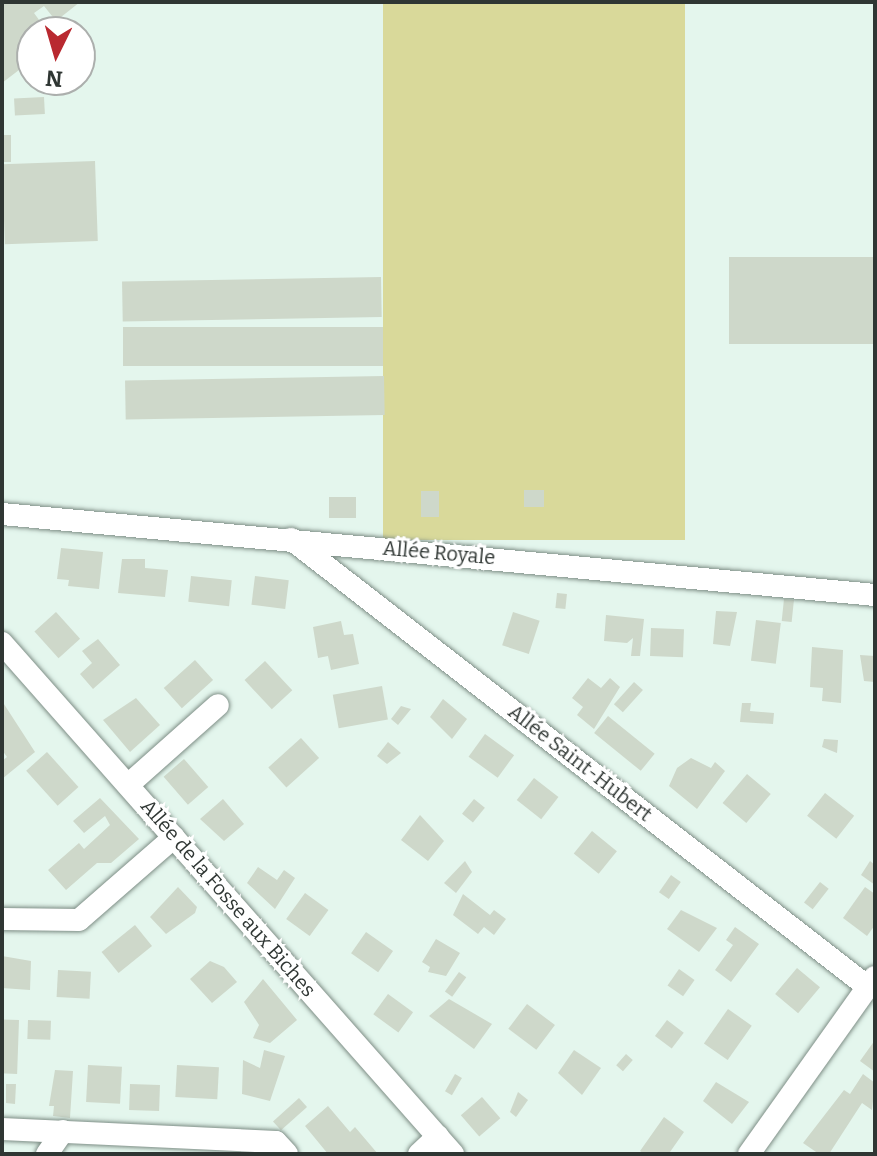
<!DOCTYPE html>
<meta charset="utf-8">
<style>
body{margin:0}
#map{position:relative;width:877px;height:1156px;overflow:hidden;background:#e4f6ed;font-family:Bitter,serif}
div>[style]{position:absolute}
.green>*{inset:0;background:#d9d99a;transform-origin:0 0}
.building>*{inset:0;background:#ced8ca;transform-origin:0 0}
.roads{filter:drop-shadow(0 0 2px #7e8e86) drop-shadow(0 0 2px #7e8e86)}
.minor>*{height:22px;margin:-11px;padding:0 11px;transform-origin:11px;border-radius:11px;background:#fff}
span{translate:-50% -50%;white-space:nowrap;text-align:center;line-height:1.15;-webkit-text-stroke:6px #fff;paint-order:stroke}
.street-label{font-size:20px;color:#2f3633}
.frame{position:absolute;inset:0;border:4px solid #2f3633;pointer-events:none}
.north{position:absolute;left:16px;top:16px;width:80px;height:80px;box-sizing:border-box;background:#fff;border:2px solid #acafad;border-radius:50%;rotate:185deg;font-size:22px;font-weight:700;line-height:32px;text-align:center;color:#2f3633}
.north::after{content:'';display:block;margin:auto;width:28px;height:36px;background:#b92930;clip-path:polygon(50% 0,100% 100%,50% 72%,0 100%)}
</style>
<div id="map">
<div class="green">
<div style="left:383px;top:2px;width:302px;height:538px"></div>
</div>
<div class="building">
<div style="clip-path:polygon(2px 2px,80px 2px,56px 21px,44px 6px,34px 13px,45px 28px,32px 32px,26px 42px,32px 60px,2px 83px)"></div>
<div style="left:44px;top:97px;width:17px;height:30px;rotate:87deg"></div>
<div style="left:2px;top:135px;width:9px;height:27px"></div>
<div style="left:95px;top:161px;width:80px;height:93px;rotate:88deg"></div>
<div style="left:875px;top:257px;width:87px;height:146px;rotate:90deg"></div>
<div style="left:381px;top:277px;width:40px;height:259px;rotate:89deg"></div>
<div style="left:383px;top:327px;width:39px;height:260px;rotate:90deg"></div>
<div style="left:384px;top:376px;width:39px;height:259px;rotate:89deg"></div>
<div style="left:524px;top:490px;width:20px;height:17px"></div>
<div style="left:421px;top:491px;width:18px;height:26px"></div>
<div style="left:329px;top:497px;width:27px;height:21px"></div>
<div style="clip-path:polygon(61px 548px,103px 552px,99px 589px,68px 586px,69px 580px,57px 579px)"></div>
<div style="clip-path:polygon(122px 559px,145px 559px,145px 568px,168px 570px,165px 597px,118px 593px)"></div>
<div style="left:191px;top:576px;width:41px;height:26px;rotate:6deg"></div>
<div style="left:255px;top:576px;width:34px;height:29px;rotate:7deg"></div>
<div style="left:557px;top:593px;width:10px;height:15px;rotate:6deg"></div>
<div style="left:784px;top:599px;width:10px;height:22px;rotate:6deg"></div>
<div style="clip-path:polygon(716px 611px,737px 612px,730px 646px,713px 644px)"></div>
<div style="left:56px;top:612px;width:36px;height:29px;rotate:48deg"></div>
<div style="left:513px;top:612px;width:28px;height:35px;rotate:18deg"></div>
<div style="clip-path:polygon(606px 615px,644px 619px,640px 656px,631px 656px,633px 638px,627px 643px,604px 641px)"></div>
<div style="left:756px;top:620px;width:25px;height:41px;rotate:7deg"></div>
<div style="clip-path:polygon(341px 621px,344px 635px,353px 634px,359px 664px,331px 670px,328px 656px,318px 658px,313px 627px)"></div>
<div style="left:651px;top:628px;width:33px;height:28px;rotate:2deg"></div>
<div style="clip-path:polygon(98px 639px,120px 665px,93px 689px,80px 674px,92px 663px,82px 651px)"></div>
<div style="clip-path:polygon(812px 647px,843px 650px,841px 703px,822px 701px,823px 688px,810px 687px)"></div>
<div style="clip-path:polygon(860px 655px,875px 656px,875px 682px,864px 681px)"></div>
<div style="left:195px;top:660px;width:27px;height:42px;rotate:48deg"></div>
<div style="left:265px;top:661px;width:40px;height:28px;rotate:47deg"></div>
<div style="clip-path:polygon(588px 678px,601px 688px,610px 678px,620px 687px,594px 729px,577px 715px,583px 707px,572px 698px)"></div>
<div style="left:634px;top:682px;width:12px;height:30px;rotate:42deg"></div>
<div style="left:382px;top:686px;width:34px;height:50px;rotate:80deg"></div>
<div style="clip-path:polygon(136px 698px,160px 725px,130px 752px,103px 720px)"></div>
<div style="clip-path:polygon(443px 699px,467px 719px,452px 739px,430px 717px)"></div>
<div style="clip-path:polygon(2px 701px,35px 752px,2px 779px,2px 761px,7px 757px,2px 750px)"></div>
<div style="clip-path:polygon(742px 703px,751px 703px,750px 711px,774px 713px,773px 724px,740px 722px)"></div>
<div style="clip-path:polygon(401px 706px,411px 709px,398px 725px,391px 719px)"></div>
<div style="left:608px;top:716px;width:60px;height:22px;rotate:39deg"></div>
<div style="left:485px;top:734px;width:36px;height:28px;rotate:36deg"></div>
<div style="left:301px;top:738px;width:27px;height:44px;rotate:48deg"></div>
<div style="clip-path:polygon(824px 739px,838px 740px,837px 753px,822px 747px)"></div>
<div style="clip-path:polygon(388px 742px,401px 753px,387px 764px,377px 756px)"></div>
<div style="left:47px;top:752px;width:47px;height:28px;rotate:48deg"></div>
<div style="clip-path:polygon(691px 758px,711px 768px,715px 762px,725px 771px,697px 809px,669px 786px,677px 768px)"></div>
<div style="left:184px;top:759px;width:37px;height:27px;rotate:49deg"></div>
<div style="left:747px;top:774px;width:31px;height:38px;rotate:40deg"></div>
<div style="left:534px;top:778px;width:31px;height:28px;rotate:38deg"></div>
<div style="left:825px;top:793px;width:37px;height:29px;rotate:38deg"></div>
<div style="clip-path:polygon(100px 798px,139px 839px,111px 863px,97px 863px,66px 890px,48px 870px,79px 843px,84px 849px,110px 825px,105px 816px,84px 833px,73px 821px)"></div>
<div style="clip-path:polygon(223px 799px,244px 824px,224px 841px,200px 819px)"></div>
<div style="left:474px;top:799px;width:14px;height:19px;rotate:39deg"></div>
<div style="clip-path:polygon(420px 815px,444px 841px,428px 861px,401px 840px)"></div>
<div style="left:592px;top:831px;width:32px;height:29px;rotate:39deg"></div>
<div style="clip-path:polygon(465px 861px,472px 872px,456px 893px,444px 883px)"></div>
<div style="clip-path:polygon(870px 861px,875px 865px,875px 885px,861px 875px)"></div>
<div style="clip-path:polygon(258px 867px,277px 880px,284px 870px,295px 878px,275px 909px,247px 883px)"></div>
<div style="left:671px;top:875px;width:12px;height:21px;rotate:35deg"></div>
<div style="left:820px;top:882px;width:11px;height:26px;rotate:38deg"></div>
<div style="clip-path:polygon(178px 887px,197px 907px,195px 913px,166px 934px,150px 917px)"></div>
<div style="clip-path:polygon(865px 887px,875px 894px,875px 925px,867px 936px,843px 918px)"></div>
<div style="left:305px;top:893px;width:29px;height:32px;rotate:36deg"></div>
<div style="clip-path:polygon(463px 894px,490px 915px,494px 910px,506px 919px,494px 935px,484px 927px,478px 934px,453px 915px)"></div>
<div style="clip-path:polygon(681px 910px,717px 928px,699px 952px,667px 929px)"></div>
<div style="left:135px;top:925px;width:27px;height:43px;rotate:51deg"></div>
<div style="clip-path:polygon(735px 927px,759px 944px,731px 982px,715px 970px,733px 945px,726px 940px)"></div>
<div style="left:366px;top:932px;width:33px;height:26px;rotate:35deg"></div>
<div style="clip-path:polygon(436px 939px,460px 953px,446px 976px,428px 972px,430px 967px,422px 962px)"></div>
<div style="clip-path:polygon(2px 956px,31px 961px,30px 990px,2px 988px)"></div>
<div style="clip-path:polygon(210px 961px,224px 967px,237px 982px,212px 1003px,190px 979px)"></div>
<div style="left:797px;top:968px;width:30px;height:34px;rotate:40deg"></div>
<div style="left:679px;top:969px;width:19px;height:20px;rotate:35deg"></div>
<div style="left:58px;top:970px;width:33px;height:27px;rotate:3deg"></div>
<div style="left:459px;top:972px;width:9px;height:24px;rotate:36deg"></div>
<div style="clip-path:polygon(263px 979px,297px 1020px,270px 1043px,253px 1038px,259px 1025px,244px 1002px)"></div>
<div style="left:388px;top:994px;width:31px;height:25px;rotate:36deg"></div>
<div style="clip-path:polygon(449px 999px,492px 1024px,474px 1049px,429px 1016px)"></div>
<div style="left:527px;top:1004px;width:35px;height:31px;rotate:37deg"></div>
<div style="left:728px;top:1009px;width:29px;height:42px;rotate:35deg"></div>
<div style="left:19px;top:1020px;width:54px;height:17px;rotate:92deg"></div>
<div style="left:28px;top:1020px;width:23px;height:19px;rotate:2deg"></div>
<div style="left:667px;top:1020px;width:21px;height:20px;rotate:37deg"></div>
<div style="clip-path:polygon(875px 1040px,875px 1072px,860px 1061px)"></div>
<div style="clip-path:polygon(264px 1050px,285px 1056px,270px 1101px,242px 1094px,243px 1060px,260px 1068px)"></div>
<div style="clip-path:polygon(574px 1050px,601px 1068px,582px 1095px,558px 1073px)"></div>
<div style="left:626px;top:1054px;width:9px;height:15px;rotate:41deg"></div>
<div style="left:88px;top:1065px;width:34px;height:37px;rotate:3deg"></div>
<div style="left:177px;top:1065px;width:42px;height:32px;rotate:3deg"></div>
<div style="clip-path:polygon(55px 1070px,73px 1071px,70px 1118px,53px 1116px,54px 1106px,49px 1106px)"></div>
<div style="left:455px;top:1074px;width:8px;height:20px;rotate:30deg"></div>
<div style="clip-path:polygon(863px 1074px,875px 1083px,872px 1110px,862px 1103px,829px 1154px,819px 1154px,803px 1143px,844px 1090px,850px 1094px)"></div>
<div style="clip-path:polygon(716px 1082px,749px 1102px,732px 1124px,703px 1101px)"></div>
<div style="clip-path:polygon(6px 1084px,16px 1084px,15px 1104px,6px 1103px)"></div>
<div style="left:130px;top:1084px;width:30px;height:26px;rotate:2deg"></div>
<div style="clip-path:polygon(518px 1092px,528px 1100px,516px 1117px,510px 1112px)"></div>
<div style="left:482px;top:1097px;width:28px;height:28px;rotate:49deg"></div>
<div style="left:299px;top:1098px;width:12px;height:35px;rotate:48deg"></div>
<div style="clip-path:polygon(328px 1106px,350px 1132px,355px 1127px,378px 1154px,328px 1154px,305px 1126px)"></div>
<div style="clip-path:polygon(664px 1117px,684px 1132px,670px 1152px,674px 1154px,644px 1154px,640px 1151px)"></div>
</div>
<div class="roads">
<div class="minor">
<div style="left:2px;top:514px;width:877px;rotate:5.3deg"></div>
<div style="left:291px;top:539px;width:731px;rotate:37.83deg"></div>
<div style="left:2px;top:643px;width:682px;rotate:48.57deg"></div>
<div style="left:128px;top:785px;width:120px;rotate:-41.6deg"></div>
<div style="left:2px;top:919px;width:77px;rotate:0.7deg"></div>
<div style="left:79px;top:920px;width:126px;rotate:-41.1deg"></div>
<div style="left:2px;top:1129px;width:274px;rotate:2.7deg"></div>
<div style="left:276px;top:1142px;width:16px;rotate:47deg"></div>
<div style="left:47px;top:1154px;width:28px;rotate:-55deg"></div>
<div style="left:419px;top:1154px;width:26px;rotate:-43deg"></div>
<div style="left:749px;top:1154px;width:217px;rotate:-54.6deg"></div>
</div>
</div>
<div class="street-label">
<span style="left:439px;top:553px;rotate:5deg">Allée Royale</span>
<span style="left:580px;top:763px;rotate:38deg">Allée Saint-Hubert</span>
<span style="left:228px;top:898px;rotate:49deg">Allée de la Fosse aux Biches</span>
</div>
<div class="frame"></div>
<div class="north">N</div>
</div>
